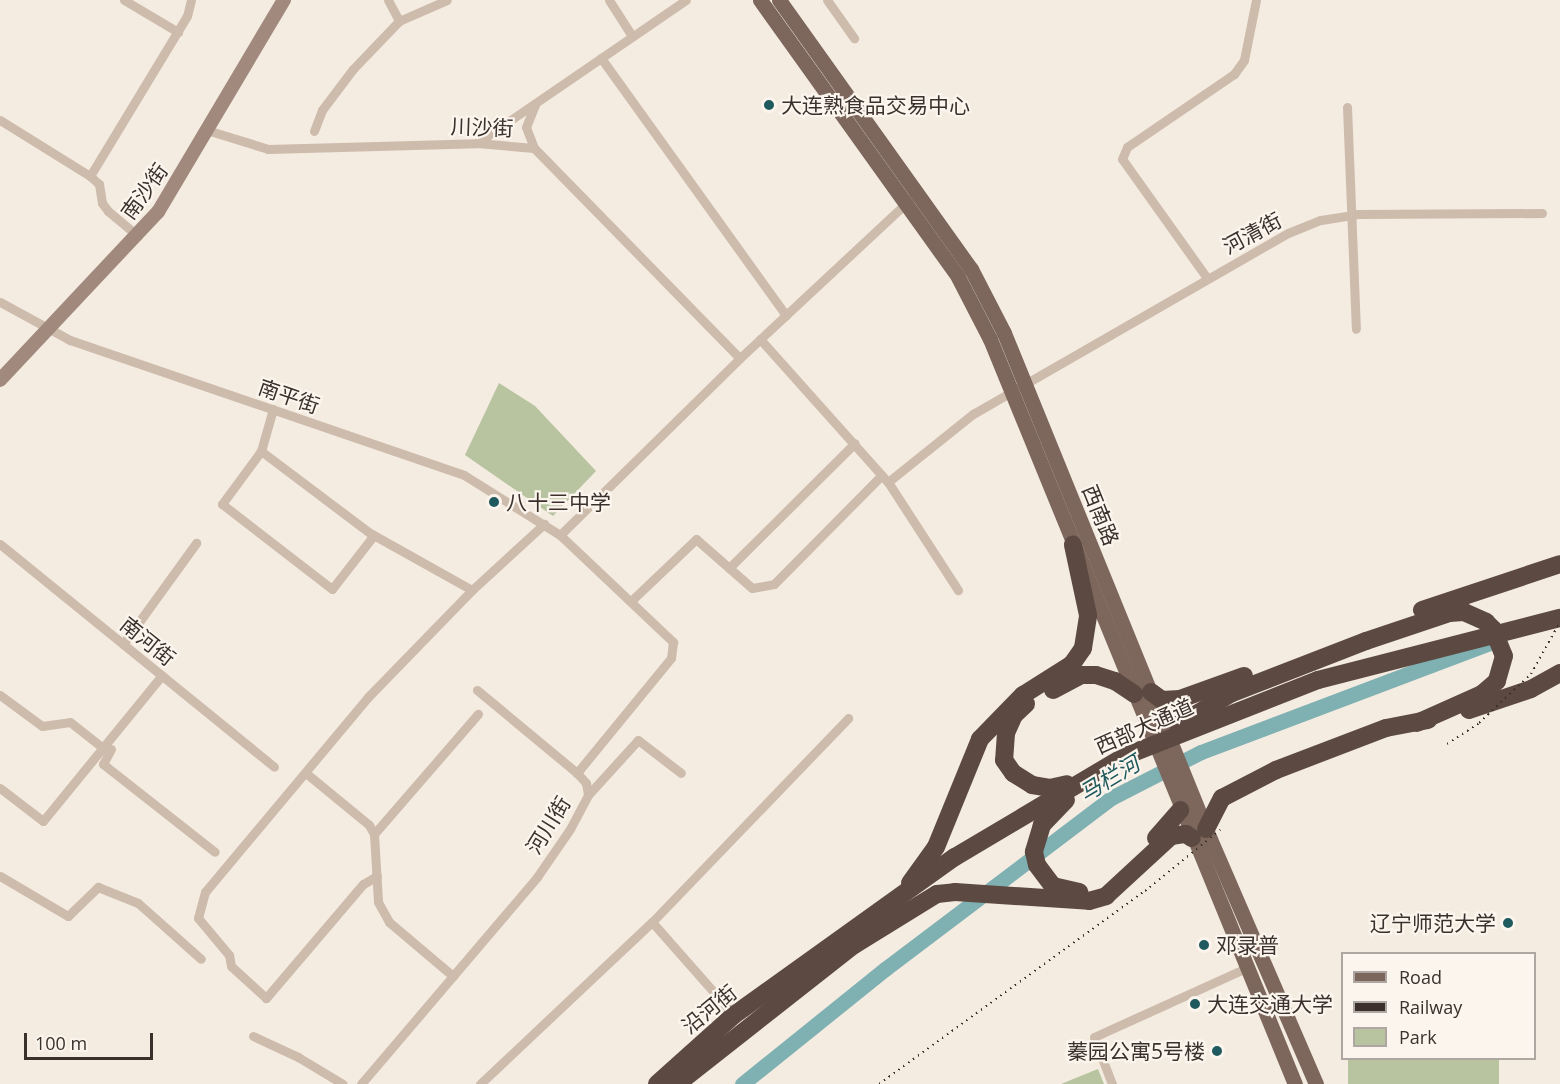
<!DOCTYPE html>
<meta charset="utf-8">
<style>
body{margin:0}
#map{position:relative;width:1560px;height:1084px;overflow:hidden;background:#f4ebe1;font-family:"Open Sans","Noto Sans SC",sans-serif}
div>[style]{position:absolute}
.green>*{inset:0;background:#b8c4a0;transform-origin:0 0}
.river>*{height:15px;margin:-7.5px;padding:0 7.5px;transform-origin:7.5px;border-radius:7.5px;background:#7fb0b2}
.street>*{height:9px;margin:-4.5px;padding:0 4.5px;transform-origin:4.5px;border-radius:4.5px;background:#cdbbac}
.secondary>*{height:14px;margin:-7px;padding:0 7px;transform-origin:7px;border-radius:7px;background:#a18a7d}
.primary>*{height:15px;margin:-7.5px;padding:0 7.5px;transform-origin:7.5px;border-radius:7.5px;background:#7d675c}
.highway>*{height:18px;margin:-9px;padding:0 9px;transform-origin:9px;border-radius:9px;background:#5c4a42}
.rail>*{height:2px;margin-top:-1px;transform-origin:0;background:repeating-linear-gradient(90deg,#3b302b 0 1.5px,transparent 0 6px)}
.dots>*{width:16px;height:16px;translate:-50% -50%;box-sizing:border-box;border:3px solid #fbf5ee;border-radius:50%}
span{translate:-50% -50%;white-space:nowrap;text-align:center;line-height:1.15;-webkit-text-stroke:4.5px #fbf5ee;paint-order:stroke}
.poi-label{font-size:21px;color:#3b302b}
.left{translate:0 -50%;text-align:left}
.right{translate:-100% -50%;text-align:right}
.street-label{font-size:21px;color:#3b302b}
.water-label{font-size:22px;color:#1f5a5e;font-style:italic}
.legend{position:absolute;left:1341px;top:952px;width:195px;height:108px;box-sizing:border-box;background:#fbf5ee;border:2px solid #aea6a0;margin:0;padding:8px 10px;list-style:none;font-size:18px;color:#3b302b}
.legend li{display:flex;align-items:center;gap:12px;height:30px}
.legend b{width:30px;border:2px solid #aea6a0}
.scale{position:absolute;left:24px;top:1033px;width:129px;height:27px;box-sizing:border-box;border:3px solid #3b302b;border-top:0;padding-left:8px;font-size:18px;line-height:21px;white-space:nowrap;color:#3b302b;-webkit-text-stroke:4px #fbf5ee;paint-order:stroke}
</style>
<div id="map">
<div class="green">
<div style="clip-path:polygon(499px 383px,535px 406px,596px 471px,553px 516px,465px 455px)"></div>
<div style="left:1348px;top:1059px;width:151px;height:27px"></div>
<div style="clip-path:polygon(1098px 1069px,1104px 1084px,1061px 1084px)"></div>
</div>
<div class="river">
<div style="left:742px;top:1084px;width:184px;rotate:-38.8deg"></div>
<div style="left:885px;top:969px;width:283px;rotate:-37.1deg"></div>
<div style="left:1111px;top:798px;width:101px;rotate:-27.1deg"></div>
<div style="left:1201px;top:752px;width:308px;rotate:-20.7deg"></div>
</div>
<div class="street">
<div style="left:124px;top:0;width:63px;rotate:30.7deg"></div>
<div style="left:388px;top:0;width:24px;rotate:62deg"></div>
<div style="left:609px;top:0;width:43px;rotate:57.4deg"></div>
<div style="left:827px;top:0;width:47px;rotate:54.6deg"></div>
<div style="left:601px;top:58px;width:317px;rotate:54.3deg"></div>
<div style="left:1347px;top:107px;width:222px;rotate:87.7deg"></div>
<div style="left:0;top:120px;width:106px;rotate:31.9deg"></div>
<div style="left:90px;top:176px;width:12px;rotate:42deg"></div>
<div style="left:99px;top:184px;width:19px;rotate:81deg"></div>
<div style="left:102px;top:203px;width:10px;rotate:53deg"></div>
<div style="left:108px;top:211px;width:39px;rotate:40deg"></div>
<div style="left:210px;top:131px;width:61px;rotate:17.2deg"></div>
<div style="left:268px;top:149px;width:209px;rotate:-1.6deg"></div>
<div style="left:477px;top:143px;width:57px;rotate:5deg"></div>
<div style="left:534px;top:148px;width:294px;rotate:45.6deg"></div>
<div style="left:314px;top:131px;width:22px;rotate:-69deg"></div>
<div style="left:322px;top:110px;width:51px;rotate:-52.9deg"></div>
<div style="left:353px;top:69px;width:66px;rotate:-46.2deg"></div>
<div style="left:399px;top:21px;width:52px;rotate:-23.6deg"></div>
<div style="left:477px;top:143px;width:253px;rotate:-34.4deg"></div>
<div style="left:534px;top:148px;width:22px;rotate:-111deg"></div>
<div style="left:526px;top:127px;width:24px;rotate:-68deg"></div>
<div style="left:90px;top:176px;width:187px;rotate:-58.8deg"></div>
<div style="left:187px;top:16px;width:16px;rotate:-76deg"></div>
<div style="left:1207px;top:278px;width:146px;rotate:-125.5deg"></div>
<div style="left:1122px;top:159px;width:13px;rotate:-67deg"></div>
<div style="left:1127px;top:147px;width:130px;rotate:-34.3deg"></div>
<div style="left:1234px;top:74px;width:17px;rotate:-54deg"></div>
<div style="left:1244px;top:60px;width:61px;rotate:-78.7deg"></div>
<div style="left:0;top:302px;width:80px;rotate:28.5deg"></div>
<div style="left:70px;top:340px;width:416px;rotate:18.9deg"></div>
<div style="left:464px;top:475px;width:113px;rotate:32deg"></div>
<div style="left:560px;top:535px;width:156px;rotate:43.4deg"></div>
<div style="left:673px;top:642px;width:16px;rotate:97deg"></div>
<div style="left:671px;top:658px;width:149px;rotate:129.3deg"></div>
<div style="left:760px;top:339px;width:192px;rotate:48.2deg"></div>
<div style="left:888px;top:482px;width:129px;rotate:57.1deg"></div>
<div style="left:273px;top:409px;width:44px;rotate:105.9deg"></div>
<div style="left:261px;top:451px;width:66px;rotate:126.3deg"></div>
<div style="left:222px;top:504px;width:139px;rotate:37.7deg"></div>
<div style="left:332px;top:589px;width:68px;rotate:-52.1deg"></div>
<div style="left:261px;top:451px;width:136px;rotate:37deg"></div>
<div style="left:370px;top:533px;width:117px;rotate:29.2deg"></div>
<div style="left:888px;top:482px;width:109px;rotate:-38.7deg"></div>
<div style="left:973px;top:414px;width:363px;rotate:-29.9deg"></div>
<div style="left:1288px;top:233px;width:35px;rotate:-22deg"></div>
<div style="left:1321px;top:220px;width:36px;rotate:-9deg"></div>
<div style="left:1357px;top:214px;width:185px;rotate:-0.3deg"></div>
<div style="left:560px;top:535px;width:252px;rotate:-44.5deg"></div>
<div style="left:740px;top:358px;width:239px;rotate:-43deg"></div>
<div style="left:0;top:544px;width:353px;rotate:39.1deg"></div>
<div style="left:729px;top:568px;width:177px;rotate:-44.8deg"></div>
<div style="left:631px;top:601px;width:90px;rotate:-43.6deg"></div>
<div style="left:696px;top:539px;width:74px;rotate:41.2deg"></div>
<div style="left:752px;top:588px;width:22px;rotate:-10deg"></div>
<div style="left:774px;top:584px;width:153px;rotate:-45.3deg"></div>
<div style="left:123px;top:644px;width:125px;rotate:-54.1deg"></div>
<div style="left:0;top:695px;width:52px;rotate:36.4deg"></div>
<div style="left:42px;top:726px;width:28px;rotate:-8deg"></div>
<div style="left:70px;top:722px;width:42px;rotate:38.2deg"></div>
<div style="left:111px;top:749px;width:17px;rotate:118deg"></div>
<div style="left:103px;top:764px;width:142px;rotate:38.2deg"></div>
<div style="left:307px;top:774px;width:80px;rotate:39.4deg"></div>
<div style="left:369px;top:825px;width:10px;rotate:61deg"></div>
<div style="left:374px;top:834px;width:68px;rotate:86.6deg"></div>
<div style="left:378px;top:902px;width:23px;rotate:61deg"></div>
<div style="left:389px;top:922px;width:84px;rotate:40.2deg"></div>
<div style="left:0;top:788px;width:54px;rotate:37.5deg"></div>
<div style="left:43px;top:821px;width:188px;rotate:-50.8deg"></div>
<div style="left:588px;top:795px;width:74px;rotate:-47.7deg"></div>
<div style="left:638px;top:740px;width:54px;rotate:37.5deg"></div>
<div style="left:374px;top:834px;width:159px;rotate:-49.1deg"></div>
<div style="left:0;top:876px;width:79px;rotate:30.5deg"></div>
<div style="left:68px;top:916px;width:42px;rotate:-44deg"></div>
<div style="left:98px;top:887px;width:43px;rotate:21.8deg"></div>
<div style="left:138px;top:903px;width:84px;rotate:41.6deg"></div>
<div style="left:377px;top:876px;width:16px;rotate:150deg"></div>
<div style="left:363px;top:884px;width:150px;rotate:130.4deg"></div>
<div style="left:266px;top:998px;width:47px;rotate:-137.6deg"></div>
<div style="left:231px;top:966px;width:11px;rotate:-100deg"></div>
<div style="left:229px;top:955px;width:48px;rotate:-130deg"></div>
<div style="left:198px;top:918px;width:27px;rotate:-75deg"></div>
<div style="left:205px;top:892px;width:254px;rotate:-50.1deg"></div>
<div style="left:368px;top:697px;width:149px;rotate:-45.8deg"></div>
<div style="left:472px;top:590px;width:98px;rotate:-42.5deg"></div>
<div style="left:734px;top:1015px;width:124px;rotate:-131.4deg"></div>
<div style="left:652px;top:922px;width:283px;rotate:-46.1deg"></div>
<div style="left:253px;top:1036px;width:50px;rotate:25deg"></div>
<div style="left:298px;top:1057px;width:52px;rotate:31deg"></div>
<div style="left:361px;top:1084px;width:272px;rotate:-49.6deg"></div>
<div style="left:537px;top:877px;width:58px;rotate:-55.5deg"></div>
<div style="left:570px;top:829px;width:38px;rotate:-62deg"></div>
<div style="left:588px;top:795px;width:12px;rotate:-99deg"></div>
<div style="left:586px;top:783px;width:13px;rotate:-132deg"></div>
<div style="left:577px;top:773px;width:130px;rotate:-140.3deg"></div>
<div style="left:480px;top:1084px;width:236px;rotate:-43.3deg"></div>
<div style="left:1112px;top:1084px;width:50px;rotate:-111deg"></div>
<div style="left:1094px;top:1037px;width:167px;rotate:-24.4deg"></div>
</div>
<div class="secondary">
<div style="left:0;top:380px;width:231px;rotate:-46.8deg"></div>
<div style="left:158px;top:212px;width:247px;rotate:-59.3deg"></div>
</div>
<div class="primary">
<div style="left:760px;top:0;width:340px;rotate:54.4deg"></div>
<div style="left:958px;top:277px;width:70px;rotate:62.7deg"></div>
<div style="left:990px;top:339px;width:805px;rotate:67.74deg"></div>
<div style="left:779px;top:0;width:330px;rotate:54.5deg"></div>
<div style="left:971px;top:269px;width:72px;rotate:62.7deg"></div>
<div style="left:1004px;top:333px;width:546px;rotate:67.85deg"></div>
<div style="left:1210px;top:839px;width:267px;rotate:66.6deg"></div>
</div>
<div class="highway">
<div style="left:1422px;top:610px;width:145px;rotate:-18.4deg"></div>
<div style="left:1053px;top:690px;width:32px;rotate:-28deg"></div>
<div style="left:1081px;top:675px;width:15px"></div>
<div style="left:1096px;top:675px;width:20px;rotate:18deg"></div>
<div style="left:1115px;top:681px;width:23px;rotate:34deg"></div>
<div style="left:1151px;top:692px;width:14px;rotate:36deg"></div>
<div style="left:1162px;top:700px;width:18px;rotate:-3deg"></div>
<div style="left:1180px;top:699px;width:68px;rotate:-19.8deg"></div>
<div style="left:1026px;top:704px;width:16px;rotate:137deg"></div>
<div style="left:1014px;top:715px;width:20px;rotate:114deg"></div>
<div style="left:1006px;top:733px;width:27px;rotate:94deg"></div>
<div style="left:1004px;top:760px;width:16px;rotate:55deg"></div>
<div style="left:1013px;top:773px;width:22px;rotate:32deg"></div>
<div style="left:1032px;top:785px;width:18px;rotate:9deg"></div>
<div style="left:1050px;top:788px;width:17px;rotate:-13deg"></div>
<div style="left:1469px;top:710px;width:65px;rotate:-18.7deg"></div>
<div style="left:1531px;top:689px;width:33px;rotate:-29deg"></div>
<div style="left:1178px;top:725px;width:63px;rotate:-30.7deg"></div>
<div style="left:1232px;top:693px;width:144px;rotate:-21.2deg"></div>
<div style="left:1366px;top:641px;width:88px;rotate:-18.6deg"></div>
<div style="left:1449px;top:613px;width:15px;rotate:-4deg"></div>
<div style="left:1464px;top:612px;width:24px;rotate:24deg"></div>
<div style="left:1486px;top:622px;width:10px;rotate:45deg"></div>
<div style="left:1493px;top:629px;width:29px;rotate:68deg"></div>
<div style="left:1504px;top:656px;width:26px;rotate:106deg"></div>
<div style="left:1497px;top:681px;width:20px;rotate:139deg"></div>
<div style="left:1482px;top:694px;width:71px;rotate:156deg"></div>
<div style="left:1066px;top:800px;width:35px;rotate:134deg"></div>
<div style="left:1042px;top:825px;width:28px;rotate:107deg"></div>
<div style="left:1034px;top:852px;width:13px;rotate:77deg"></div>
<div style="left:1037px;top:865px;width:26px;rotate:53deg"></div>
<div style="left:1053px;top:886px;width:27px;rotate:13deg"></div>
<div style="left:1206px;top:829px;width:35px;rotate:-63deg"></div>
<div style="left:1222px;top:798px;width:61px;rotate:-27.4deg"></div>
<div style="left:1276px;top:770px;width:118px;rotate:-20.9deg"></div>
<div style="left:1386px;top:728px;width:43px;rotate:-10.8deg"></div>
<div style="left:1156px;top:838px;width:37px;rotate:-49deg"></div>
<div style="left:910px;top:883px;width:44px;rotate:-54.2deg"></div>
<div style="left:936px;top:847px;width:117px;rotate:-67.8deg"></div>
<div style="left:980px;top:739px;width:62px;rotate:-45.7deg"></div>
<div style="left:1023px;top:695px;width:58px;rotate:-32.3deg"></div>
<div style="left:1072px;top:664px;width:19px;rotate:-55deg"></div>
<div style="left:1083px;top:648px;width:33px;rotate:-81deg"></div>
<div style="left:1088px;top:615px;width:72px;rotate:-102.1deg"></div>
<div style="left:854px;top:945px;width:97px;rotate:-31.6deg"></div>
<div style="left:937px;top:894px;width:18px;rotate:-6deg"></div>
<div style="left:955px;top:892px;width:134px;rotate:3.8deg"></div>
<div style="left:1089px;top:901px;width:18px;rotate:-16deg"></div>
<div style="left:1106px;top:896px;width:88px;rotate:-42.7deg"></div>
<div style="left:1171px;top:836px;width:15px;rotate:-8deg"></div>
<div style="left:1186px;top:834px;width:7px;rotate:34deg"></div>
<div style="left:657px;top:1084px;width:103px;rotate:-41.9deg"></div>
<div style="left:734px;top:1015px;width:272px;rotate:-35.6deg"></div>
<div style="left:955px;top:857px;width:198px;rotate:-30.7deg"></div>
<div style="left:1125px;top:756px;width:207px;rotate:-21.5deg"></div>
<div style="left:1318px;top:680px;width:250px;rotate:-14.4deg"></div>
<div style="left:677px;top:1084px;width:238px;rotate:-38.2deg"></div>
</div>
<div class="rail">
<div style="left:1447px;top:744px;width:38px;rotate:-33deg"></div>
<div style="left:1479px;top:723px;width:71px;rotate:-43.3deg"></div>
<div style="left:1531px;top:674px;width:60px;rotate:-60.9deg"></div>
<div style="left:879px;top:1084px;width:329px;rotate:-36deg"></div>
<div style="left:1145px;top:891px;width:97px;rotate:-39.1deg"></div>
</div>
<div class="dots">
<div style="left:769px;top:105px;background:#1f5a5e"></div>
<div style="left:494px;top:502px;background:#1f5a5e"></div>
<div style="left:1508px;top:923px;background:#1f5a5e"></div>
<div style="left:1204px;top:945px;background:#1f5a5e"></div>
<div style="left:1195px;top:1004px;background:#1f5a5e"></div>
<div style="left:1217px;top:1051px;background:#1f5a5e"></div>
</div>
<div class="poi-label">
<span class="left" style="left:781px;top:105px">大连熟食品交易中心</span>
<span class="left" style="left:506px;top:502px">八十三中学</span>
<span class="right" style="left:1496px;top:923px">辽宁师范大学</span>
<span class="left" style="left:1216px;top:945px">邓录普</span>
<span class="left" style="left:1207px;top:1004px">大连交通大学</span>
<span class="right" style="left:1205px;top:1051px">蓁园公寓5号楼</span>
</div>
<div class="street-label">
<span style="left:482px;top:127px;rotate:2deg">川沙街</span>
<span style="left:144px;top:191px;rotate:-54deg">南沙街</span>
<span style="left:1252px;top:233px;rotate:-28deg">河清街</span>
<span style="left:289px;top:396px;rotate:19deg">南平街</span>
<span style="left:1101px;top:515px;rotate:68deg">西南路</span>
<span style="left:148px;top:641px;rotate:39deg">南河街</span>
<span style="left:1144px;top:726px;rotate:-24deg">西部大通道</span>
<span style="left:548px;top:825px;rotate:-58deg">河川街</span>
<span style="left:709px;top:1009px;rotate:-39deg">沿河街</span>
</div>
<div class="water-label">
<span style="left:1109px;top:778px;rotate:-31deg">马栏河</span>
</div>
<ul class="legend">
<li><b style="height:8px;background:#7d675c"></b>Road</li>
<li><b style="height:8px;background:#3b302b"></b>Railway</li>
<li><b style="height:16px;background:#b8c4a0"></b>Park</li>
</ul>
<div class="scale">100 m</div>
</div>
